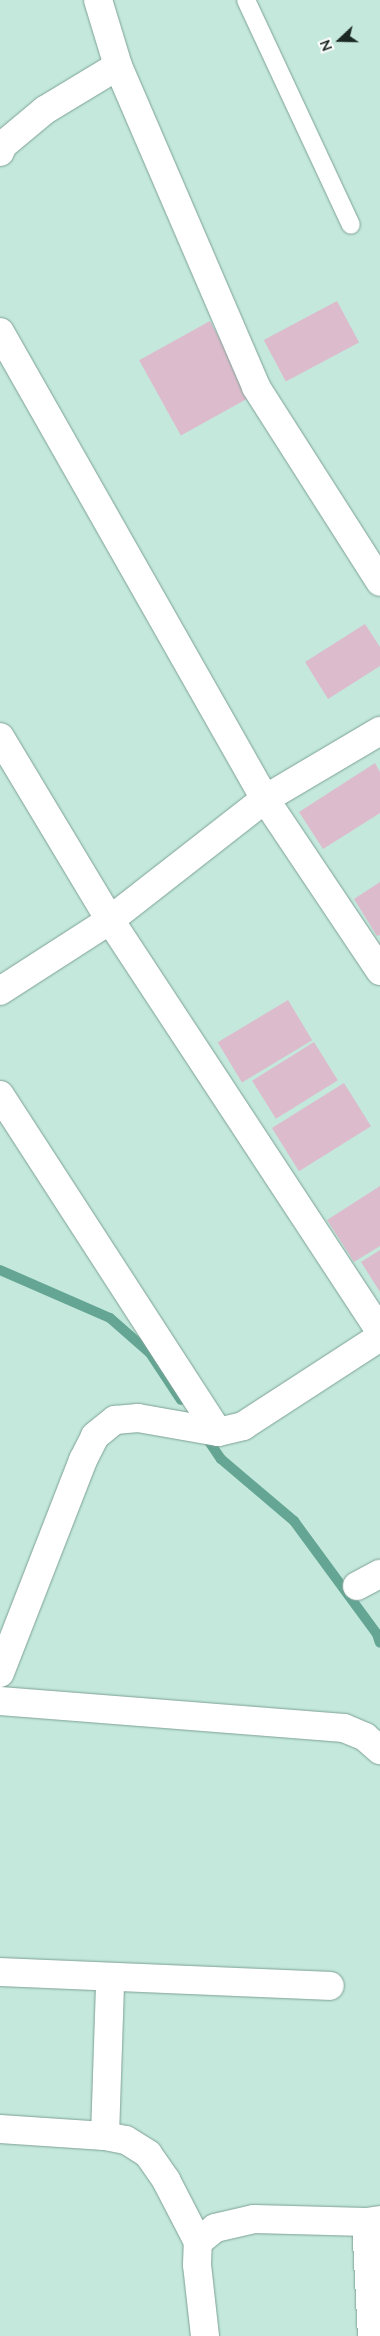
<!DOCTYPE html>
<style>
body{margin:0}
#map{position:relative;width:380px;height:2336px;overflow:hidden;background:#c4e8dc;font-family:Lato,sans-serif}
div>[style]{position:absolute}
.stream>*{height:10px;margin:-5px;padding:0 5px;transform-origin:5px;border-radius:5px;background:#64a593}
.building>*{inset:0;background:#dcbccc;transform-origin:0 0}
.roads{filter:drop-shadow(0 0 1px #7ea196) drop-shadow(0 0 1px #7ea196)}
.service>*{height:18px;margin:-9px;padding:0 9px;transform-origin:9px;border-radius:9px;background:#fff}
.minor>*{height:28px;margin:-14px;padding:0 14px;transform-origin:14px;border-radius:14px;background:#fff}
span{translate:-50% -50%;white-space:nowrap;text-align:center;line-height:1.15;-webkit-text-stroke:4px #fff;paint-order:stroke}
.north{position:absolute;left:315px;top:15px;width:50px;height:50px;-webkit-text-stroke:4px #fff;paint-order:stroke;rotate:249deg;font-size:14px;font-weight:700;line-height:20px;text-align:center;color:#1b2824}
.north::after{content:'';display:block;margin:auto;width:18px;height:22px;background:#1b2824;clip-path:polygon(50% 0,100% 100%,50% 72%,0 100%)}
</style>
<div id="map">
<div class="stream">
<div style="left:0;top:1270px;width:120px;rotate:23.6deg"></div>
<div style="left:110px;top:1318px;width:53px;rotate:41.2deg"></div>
<div style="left:150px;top:1353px;width:56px;rotate:56.6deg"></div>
<div style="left:204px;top:1434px;width:30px;rotate:56deg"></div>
<div style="left:221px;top:1459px;width:96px;rotate:40.3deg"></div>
<div style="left:294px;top:1521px;width:140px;rotate:53.7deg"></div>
<div style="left:377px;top:1634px;width:9px;rotate:72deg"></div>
</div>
<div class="building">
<div style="left:337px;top:301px;width:47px;height:83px;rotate:62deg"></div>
<div style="left:210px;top:321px;width:86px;height:81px;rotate:61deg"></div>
<div style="clip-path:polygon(365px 624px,380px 647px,380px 666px,328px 699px,305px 662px)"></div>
<div style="clip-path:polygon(375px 763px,380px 772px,380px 813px,323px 849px,299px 812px)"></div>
<div style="clip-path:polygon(380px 882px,380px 935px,377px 936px,354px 899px)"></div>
<div style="left:288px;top:1000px;width:47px;height:82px;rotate:59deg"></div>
<div style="left:314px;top:1042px;width:45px;height:73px;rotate:58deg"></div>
<div style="left:344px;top:1083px;width:51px;height:85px;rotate:58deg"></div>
<div style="clip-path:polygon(380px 1186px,380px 1246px,354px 1262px,327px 1220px)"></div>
<div style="clip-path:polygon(380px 1250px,380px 1292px,361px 1262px)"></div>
</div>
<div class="roads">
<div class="service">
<div style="left:246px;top:0;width:248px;rotate:65deg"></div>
</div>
<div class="minor">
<div style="left:98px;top:0;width:69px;rotate:73.1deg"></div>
<div style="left:118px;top:66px;width:349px;rotate:66.7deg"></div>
<div style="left:256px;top:387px;width:231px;rotate:57.5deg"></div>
<div style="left:0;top:152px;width:8px;rotate:-67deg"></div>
<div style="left:3px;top:145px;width:55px;rotate:-39.8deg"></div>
<div style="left:45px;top:110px;width:85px;rotate:-31.1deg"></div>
<div style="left:0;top:332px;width:537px;rotate:60.43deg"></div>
<div style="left:265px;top:799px;width:207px;rotate:56.2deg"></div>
<div style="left:0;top:737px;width:214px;rotate:59deg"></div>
<div style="left:110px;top:920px;width:492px;rotate:56.7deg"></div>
<div style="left:0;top:991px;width:131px;rotate:-32.8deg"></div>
<div style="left:110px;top:920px;width:197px;rotate:-38deg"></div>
<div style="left:265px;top:799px;width:134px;rotate:-30.6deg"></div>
<div style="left:0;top:1095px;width:401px;rotate:57.1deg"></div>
<div style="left:357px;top:1586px;width:26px;rotate:-28deg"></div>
<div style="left:0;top:1673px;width:229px;rotate:-68.7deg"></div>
<div style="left:83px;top:1460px;width:27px;rotate:-63deg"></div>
<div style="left:95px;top:1436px;width:26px;rotate:-39deg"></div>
<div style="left:115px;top:1420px;width:23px;rotate:-5deg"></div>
<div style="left:138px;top:1418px;width:81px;rotate:9.9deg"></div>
<div style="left:218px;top:1432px;width:26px;rotate:-13deg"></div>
<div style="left:243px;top:1426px;width:163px;rotate:-33deg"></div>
<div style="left:0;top:1701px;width:345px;rotate:4.5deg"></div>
<div style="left:344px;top:1728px;width:23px;rotate:23deg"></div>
<div style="left:365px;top:1737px;width:20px;rotate:41deg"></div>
<div style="left:0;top:1972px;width:330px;rotate:2.4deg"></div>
<div style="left:0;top:2129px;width:105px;rotate:3.8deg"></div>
<div style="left:105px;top:2136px;width:21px;rotate:11deg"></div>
<div style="left:126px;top:2140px;width:26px;rotate:32deg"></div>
<div style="left:148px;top:2154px;width:32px;rotate:55deg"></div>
<div style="left:166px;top:2180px;width:70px;rotate:62.7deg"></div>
<div style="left:105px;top:2136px;width:147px;rotate:-88.1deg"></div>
<div style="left:366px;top:2222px;width:114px;rotate:87deg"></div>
<div style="left:205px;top:2336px;width:71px;rotate:-96.4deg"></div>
<div style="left:197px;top:2265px;width:23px;rotate:-88deg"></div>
<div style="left:198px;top:2242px;width:22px;rotate:-39deg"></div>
<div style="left:215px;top:2228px;width:40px;rotate:-13deg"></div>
<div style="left:254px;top:2219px;width:112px;rotate:1.5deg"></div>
<div style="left:366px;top:2222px;width:14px;rotate:-8deg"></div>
</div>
</div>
<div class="north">N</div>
</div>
